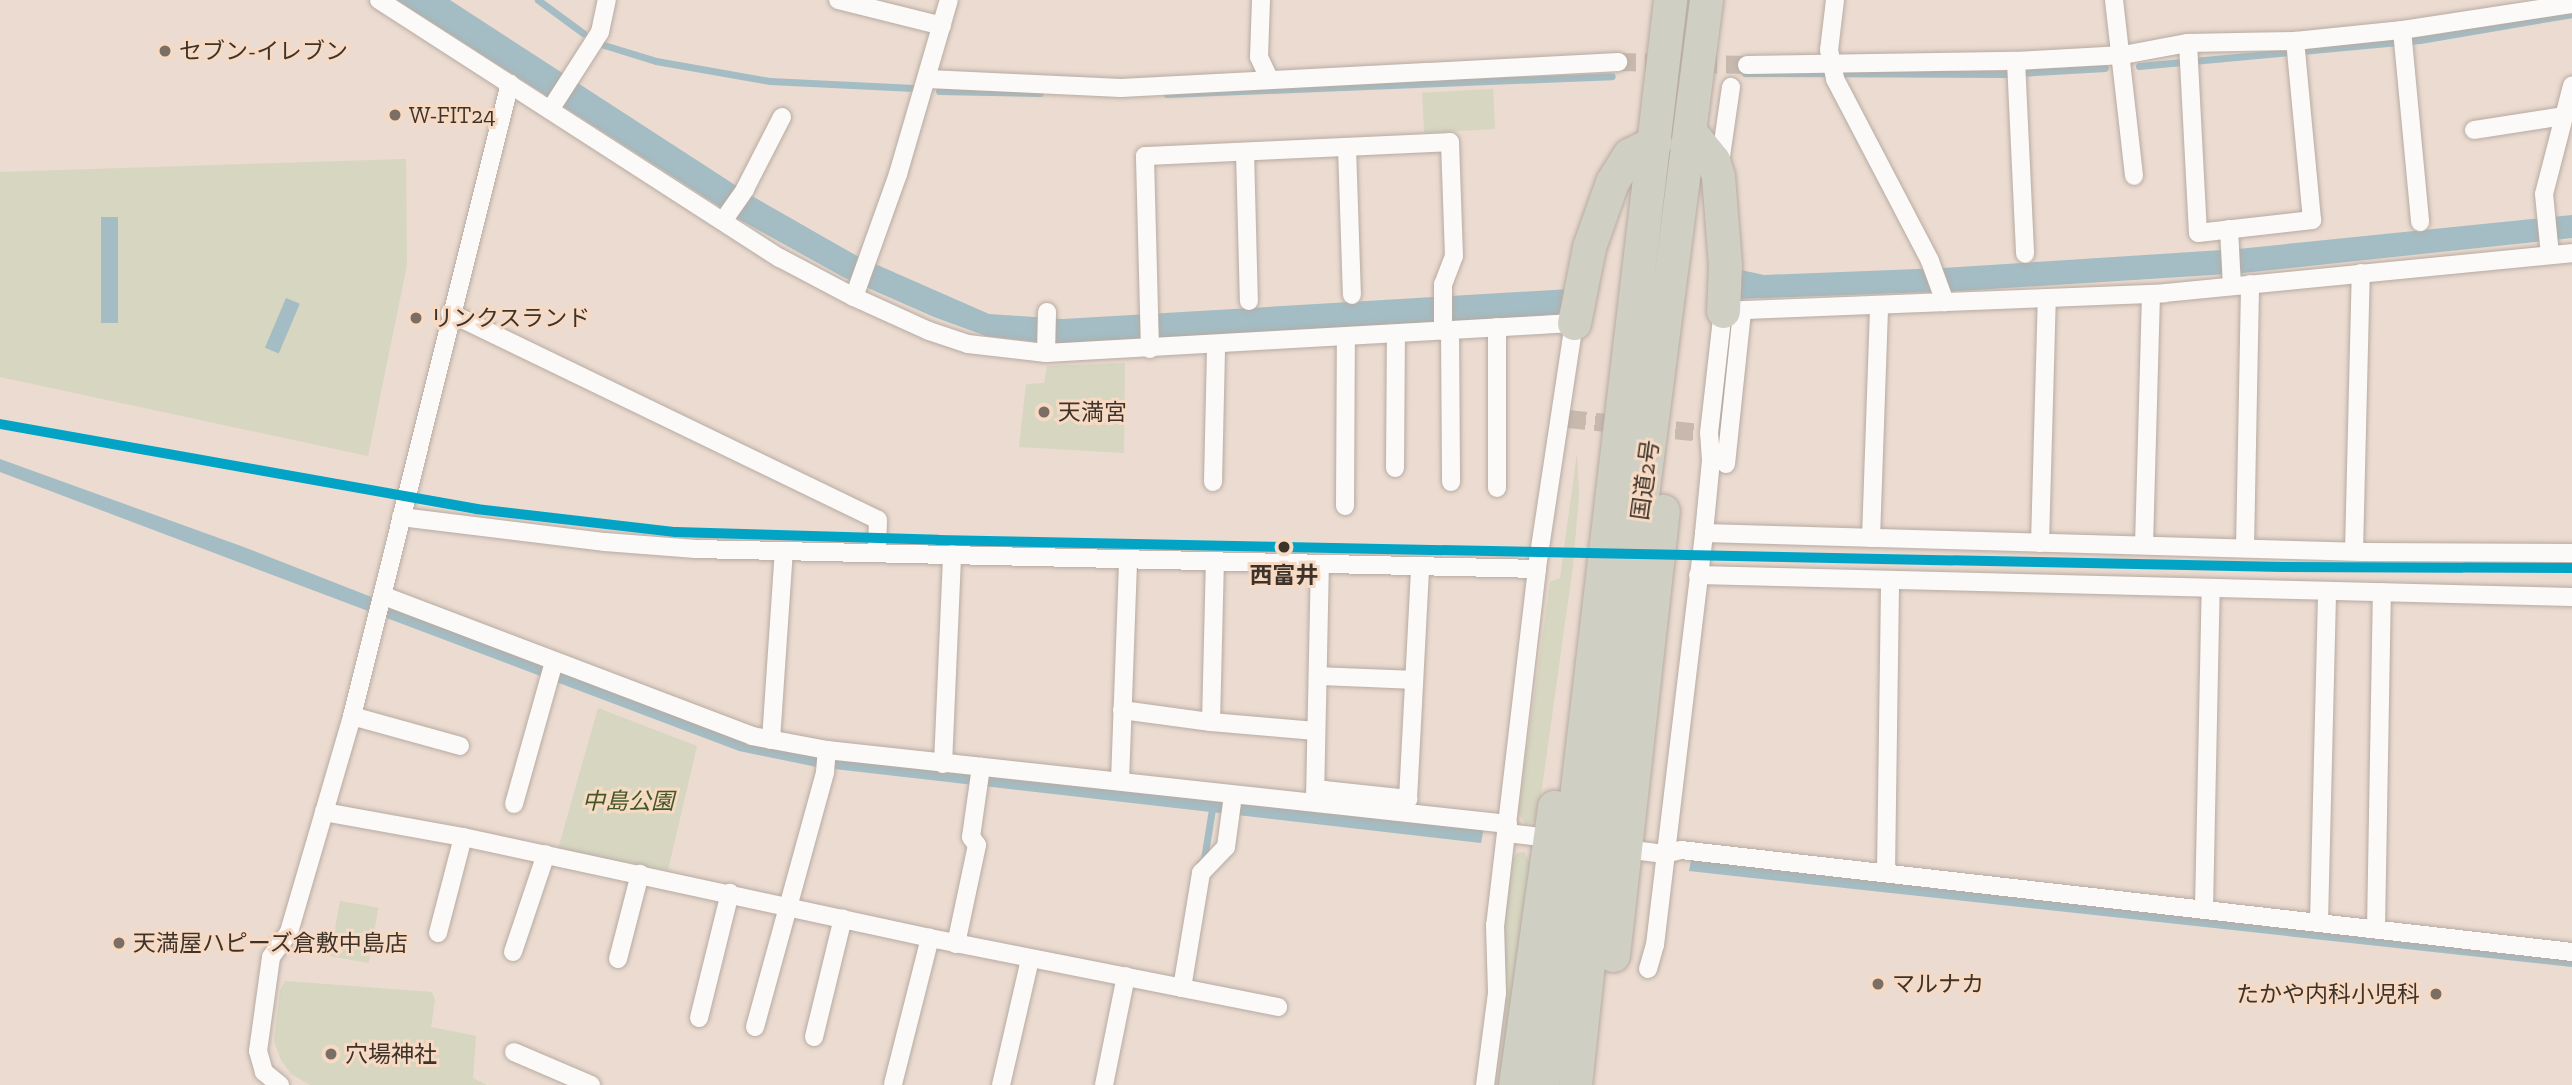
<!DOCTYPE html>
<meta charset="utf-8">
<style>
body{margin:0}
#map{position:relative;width:2572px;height:1085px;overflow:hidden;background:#ebdbd0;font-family:"Zilla Slab","Noto Sans JP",serif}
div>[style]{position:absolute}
.green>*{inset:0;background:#d6d6c1;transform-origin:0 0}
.water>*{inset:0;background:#a4bcc3;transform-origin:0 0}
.stream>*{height:7px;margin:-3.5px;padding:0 3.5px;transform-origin:3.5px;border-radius:3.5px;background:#a4bcc3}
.street-tunnel>*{height:18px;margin-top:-9px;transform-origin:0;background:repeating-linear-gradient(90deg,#c8b9af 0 18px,transparent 0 27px)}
.roads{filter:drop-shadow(0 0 2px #b7aba2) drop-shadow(0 0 2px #b7aba2)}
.street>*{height:18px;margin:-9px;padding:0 9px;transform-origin:9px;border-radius:9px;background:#fcfaf8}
.highway>*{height:33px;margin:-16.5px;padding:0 16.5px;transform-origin:16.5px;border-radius:16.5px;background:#d0cfc3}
.rail>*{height:8px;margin-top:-4px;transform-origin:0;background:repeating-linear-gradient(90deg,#f7dac4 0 16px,#d5d1cd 0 32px);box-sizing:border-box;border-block:2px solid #d5d1cd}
.rail-1>*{height:10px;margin:-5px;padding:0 5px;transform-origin:5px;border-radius:5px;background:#03a3c6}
.dots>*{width:19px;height:19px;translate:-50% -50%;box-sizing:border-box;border:4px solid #f7dac4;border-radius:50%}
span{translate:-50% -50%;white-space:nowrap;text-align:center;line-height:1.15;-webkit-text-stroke:6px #f7dac4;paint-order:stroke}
.poi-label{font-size:23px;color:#3e332a}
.left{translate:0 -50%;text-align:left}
.right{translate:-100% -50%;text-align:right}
.street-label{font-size:23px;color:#3e332a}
.stop-label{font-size:23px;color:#3e332a;font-weight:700}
.park-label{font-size:23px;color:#445825;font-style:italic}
</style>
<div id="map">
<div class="green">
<div style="left:1493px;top:89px;width:40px;height:71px;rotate:87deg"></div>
<div style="clip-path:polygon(406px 159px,407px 265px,368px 456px,0 377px,0 172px)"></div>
<div style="clip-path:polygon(1125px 363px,1124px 453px,1019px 447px,1026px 384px,1044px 383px,1047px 366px)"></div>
<div style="clip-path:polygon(1577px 453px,1579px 496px,1573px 566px,1538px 816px,1532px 823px,1526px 824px,1518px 813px,1550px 582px,1560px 578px)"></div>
<div style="clip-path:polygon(598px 708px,697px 746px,668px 870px,558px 849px)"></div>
<div style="clip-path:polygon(1524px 852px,1531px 863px,1509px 1085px,1498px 1085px,1505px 1021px,1505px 922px,1512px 860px,1517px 853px)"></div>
<div style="left:340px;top:901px;width:39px;height:56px;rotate:10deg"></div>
<div style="clip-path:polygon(285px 981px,432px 992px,435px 1000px,431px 1027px,476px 1036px,473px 1078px,487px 1085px,310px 1085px,291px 1074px,281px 1060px,274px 1041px,280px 991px)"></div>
</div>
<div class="water">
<div style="clip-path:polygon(397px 0,450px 0,752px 196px,857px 256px,989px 314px,1063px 319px,1570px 289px,1567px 307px,1557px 315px,1056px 344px,986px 336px,934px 317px,843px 277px,742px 221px)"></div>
<div style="clip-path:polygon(2572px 215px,2572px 238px,2243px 273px,1960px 291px,1736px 299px,1732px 268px,1764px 275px,1943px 268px,2238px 249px)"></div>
<div style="left:101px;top:217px;width:17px;height:106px"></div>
<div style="left:286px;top:298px;width:15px;height:54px;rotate:23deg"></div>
<div style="clip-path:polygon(0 459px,241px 546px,742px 742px,1226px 803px,1484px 827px,1481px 843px,817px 767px,739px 751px,0 472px)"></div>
<div style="clip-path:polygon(1691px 860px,2572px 961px,2572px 967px,1689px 871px)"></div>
</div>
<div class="stream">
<div style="left:538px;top:0;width:56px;rotate:36.3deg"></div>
<div style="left:604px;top:45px;width:54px;rotate:17.1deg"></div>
<div style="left:656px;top:61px;width:116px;rotate:10deg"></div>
<div style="left:770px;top:81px;width:144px;rotate:2.8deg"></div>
<div style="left:2139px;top:66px;width:282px;rotate:-5.3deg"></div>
<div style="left:2420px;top:40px;width:154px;rotate:-9.7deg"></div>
<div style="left:1745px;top:73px;width:258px;rotate:0.2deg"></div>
<div style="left:2003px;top:74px;width:102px;rotate:-3.4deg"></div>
<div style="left:939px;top:91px;width:101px;rotate:1.1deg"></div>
<div style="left:1167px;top:94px;width:445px;rotate:-2.3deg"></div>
<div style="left:1200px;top:863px;width:6px;rotate:-45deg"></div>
<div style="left:1204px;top:859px;width:51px;rotate:-80.9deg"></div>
</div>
<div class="street-tunnel">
<div style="left:1618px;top:62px;width:129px;rotate:1.3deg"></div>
<div style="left:1568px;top:419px;width:135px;rotate:6deg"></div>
</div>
<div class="roads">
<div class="street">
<div style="left:379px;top:0;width:477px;rotate:32.8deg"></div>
<div style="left:780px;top:258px;width:84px;rotate:27.8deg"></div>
<div style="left:854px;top:297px;width:82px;rotate:24.4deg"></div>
<div style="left:929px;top:331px;width:41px;rotate:18.4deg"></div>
<div style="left:968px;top:344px;width:79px;rotate:6.6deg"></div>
<div style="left:1046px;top:353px;width:529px;rotate:-3.25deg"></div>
<div style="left:1574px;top:323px;width:249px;rotate:98.6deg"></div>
<div style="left:1537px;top:569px;width:358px;rotate:96.7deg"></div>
<div style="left:1495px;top:925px;width:68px;rotate:88.3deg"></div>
<div style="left:1497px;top:993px;width:93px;rotate:97.4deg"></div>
<div style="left:838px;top:0;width:107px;rotate:14deg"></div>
<div style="left:1261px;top:0;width:57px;rotate:92deg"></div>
<div style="left:1259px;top:57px;width:23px;rotate:65deg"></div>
<div style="left:1835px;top:0;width:50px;rotate:96.8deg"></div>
<div style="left:1829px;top:50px;width:30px;rotate:78deg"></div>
<div style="left:1835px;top:79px;width:205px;rotate:62.4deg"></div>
<div style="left:1930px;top:261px;width:44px;rotate:69.9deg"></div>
<div style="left:2114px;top:0;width:177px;rotate:83.5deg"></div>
<div style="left:2402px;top:30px;width:193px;rotate:84.6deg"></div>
<div style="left:2188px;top:43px;width:190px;rotate:87deg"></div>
<div style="left:2198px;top:233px;width:115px;rotate:-6.5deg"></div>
<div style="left:2312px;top:220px;width:180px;rotate:-95.4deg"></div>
<div style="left:2016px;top:61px;width:193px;rotate:87.3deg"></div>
<div style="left:1747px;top:65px;width:269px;rotate:-0.9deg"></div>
<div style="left:2016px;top:61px;width:107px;rotate:-3.2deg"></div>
<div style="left:2123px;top:55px;width:66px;rotate:-10.5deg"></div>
<div style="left:2188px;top:43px;width:107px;rotate:-1.1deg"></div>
<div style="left:2295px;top:41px;width:108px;rotate:-5.9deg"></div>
<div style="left:2402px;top:30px;width:172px;rotate:-8.7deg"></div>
<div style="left:928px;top:79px;width:193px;rotate:2.7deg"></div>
<div style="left:1121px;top:88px;width:498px;rotate:-3deg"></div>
<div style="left:550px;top:110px;width:93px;rotate:-57.3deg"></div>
<div style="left:600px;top:32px;width:33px;rotate:-78deg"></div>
<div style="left:2474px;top:130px;width:91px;rotate:-8.8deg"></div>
<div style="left:1347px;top:147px;width:148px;rotate:88.1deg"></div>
<div style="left:1245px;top:152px;width:149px;rotate:88.5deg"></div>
<div style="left:1719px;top:170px;width:84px;rotate:-81.8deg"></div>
<div style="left:723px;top:221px;width:39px;rotate:-55deg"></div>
<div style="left:745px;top:189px;width:81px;rotate:-62.8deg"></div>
<div style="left:2229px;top:229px;width:57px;rotate:87deg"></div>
<div style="left:2550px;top:255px;width:61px;rotate:-95.6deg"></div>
<div style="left:2544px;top:194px;width:112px;rotate:-75.5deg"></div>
<div style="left:854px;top:297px;width:131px;rotate:-70.3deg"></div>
<div style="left:898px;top:174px;width:181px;rotate:-73.7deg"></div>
<div style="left:450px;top:313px;width:475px;rotate:25.8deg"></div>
<div style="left:878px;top:520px;width:33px;rotate:92deg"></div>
<div style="left:1497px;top:327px;width:161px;rotate:90deg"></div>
<div style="left:1450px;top:330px;width:152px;rotate:89.6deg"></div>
<div style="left:1150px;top:349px;width:193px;rotate:-91.5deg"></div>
<div style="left:1145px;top:156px;width:305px;rotate:-2.6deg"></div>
<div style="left:1450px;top:142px;width:114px;rotate:88deg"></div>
<div style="left:1454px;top:256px;width:30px;rotate:111deg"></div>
<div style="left:1443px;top:284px;width:47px;rotate:90deg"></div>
<div style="left:1046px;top:353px;width:41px;rotate:-88.6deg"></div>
<div style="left:1726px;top:464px;width:153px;rotate:-84deg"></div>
<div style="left:1395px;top:468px;width:134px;rotate:-89.6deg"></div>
<div style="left:1213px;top:482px;width:137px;rotate:-88.7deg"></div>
<div style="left:1345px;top:506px;width:169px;rotate:-89.7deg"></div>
<div style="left:401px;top:517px;width:206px;rotate:7deg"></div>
<div style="left:605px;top:542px;width:91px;rotate:4.4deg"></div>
<div style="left:696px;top:549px;width:841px;rotate:1.36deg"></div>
<div style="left:1704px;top:533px;width:659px;rotate:1.65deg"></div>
<div style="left:2363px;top:552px;width:209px;rotate:0.3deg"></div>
<div style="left:1871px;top:538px;width:232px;rotate:-88deg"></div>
<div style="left:2040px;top:543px;width:244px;rotate:-88.4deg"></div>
<div style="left:2144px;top:545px;width:251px;rotate:-88.4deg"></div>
<div style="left:2245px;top:548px;width:264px;rotate:-88.9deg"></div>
<div style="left:2354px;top:551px;width:278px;rotate:-88.6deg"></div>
<div style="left:1698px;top:575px;width:874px;rotate:1.44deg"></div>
<div style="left:384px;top:596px;width:394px;rotate:20.8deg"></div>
<div style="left:752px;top:736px;width:76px;rotate:10.6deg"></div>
<div style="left:827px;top:750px;width:685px;rotate:6.2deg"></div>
<div style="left:1318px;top:676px;width:95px;rotate:2.4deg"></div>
<div style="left:1122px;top:710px;width:90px;rotate:7.7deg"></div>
<div style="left:1211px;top:722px;width:105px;rotate:4.9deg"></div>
<div style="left:352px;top:716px;width:112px;rotate:15.5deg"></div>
<div style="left:1211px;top:722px;width:161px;rotate:-88.6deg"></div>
<div style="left:771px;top:740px;width:189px;rotate:-86.1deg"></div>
<div style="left:943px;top:764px;width:210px;rotate:-87.5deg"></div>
<div style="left:1120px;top:781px;width:222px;rotate:-87.9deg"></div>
<div style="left:1316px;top:789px;width:93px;rotate:6.2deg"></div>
<div style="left:1408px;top:799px;width:232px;rotate:-87deg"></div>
<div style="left:1315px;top:799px;width:235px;rotate:-88.8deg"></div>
<div style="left:514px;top:804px;width:148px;rotate:-74.3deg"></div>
<div style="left:324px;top:812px;width:141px;rotate:10.2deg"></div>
<div style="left:463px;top:837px;width:478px;rotate:12.2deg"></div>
<div style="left:930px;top:938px;width:257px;rotate:11.2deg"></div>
<div style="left:1182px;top:988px;width:117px;rotate:-80.6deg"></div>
<div style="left:1201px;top:873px;width:36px;rotate:-46deg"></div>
<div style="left:1226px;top:847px;width:52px;rotate:-82.3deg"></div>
<div style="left:1507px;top:833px;width:43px;rotate:6.6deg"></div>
<div style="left:1625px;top:849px;width:40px;rotate:7.1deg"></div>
<div style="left:1665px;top:854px;width:16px;rotate:-14deg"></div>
<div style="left:1681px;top:850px;width:897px;rotate:6.53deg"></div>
<div style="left:1886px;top:873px;width:293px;rotate:-89.2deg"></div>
<div style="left:2204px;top:909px;width:321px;rotate:-88.8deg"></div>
<div style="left:2319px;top:922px;width:331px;rotate:-88.6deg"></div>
<div style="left:2376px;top:929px;width:337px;rotate:-89deg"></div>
<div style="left:438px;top:933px;width:99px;rotate:-75.4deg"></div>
<div style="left:956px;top:944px;width:101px;rotate:-78deg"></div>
<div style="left:977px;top:845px;width:10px;rotate:-127deg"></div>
<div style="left:971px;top:837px;width:71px;rotate:-81.9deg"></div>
<div style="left:513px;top:952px;width:103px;rotate:-71.4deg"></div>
<div style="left:618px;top:959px;width:88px;rotate:-75.5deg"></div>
<div style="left:1648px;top:969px;width:25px;rotate:-74deg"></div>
<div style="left:1655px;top:945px;width:415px;rotate:-83.2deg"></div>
<div style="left:1704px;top:533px;width:73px;rotate:-84.5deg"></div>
<div style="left:1711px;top:460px;width:27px;rotate:-94deg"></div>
<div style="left:1709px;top:433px;width:123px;rotate:-83.5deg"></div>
<div style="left:1723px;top:311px;width:442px;rotate:-2.3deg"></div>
<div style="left:2165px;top:293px;width:409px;rotate:-5.6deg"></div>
<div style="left:1182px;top:988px;width:98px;rotate:11.2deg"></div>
<div style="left:699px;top:1018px;width:129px;rotate:-76.1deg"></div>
<div style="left:755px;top:1027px;width:264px;rotate:-74.6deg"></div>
<div style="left:825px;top:772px;width:22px;rotate:-85deg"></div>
<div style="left:814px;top:1037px;width:122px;rotate:-76.3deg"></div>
<div style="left:514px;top:1052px;width:84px;rotate:23.2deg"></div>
<div style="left:893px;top:1084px;width:151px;rotate:-75.8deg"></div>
<div style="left:280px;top:1085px;width:21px;rotate:-141deg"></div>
<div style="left:264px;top:1072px;width:22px;rotate:-106deg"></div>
<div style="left:258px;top:1051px;width:95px;rotate:-82.1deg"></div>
<div style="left:271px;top:957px;width:31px;rotate:-54deg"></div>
<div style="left:289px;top:932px;width:225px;rotate:-73.7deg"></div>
<div style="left:352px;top:716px;width:652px;rotate:-75.99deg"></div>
<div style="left:1001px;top:1085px;width:129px;rotate:-77deg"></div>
<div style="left:1104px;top:1085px;width:111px;rotate:-78.6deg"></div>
</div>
<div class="highway">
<div style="left:1691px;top:133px;width:35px;rotate:51deg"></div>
<div style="left:1713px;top:160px;width:17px;rotate:73deg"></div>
<div style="left:1718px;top:176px;width:89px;rotate:85.5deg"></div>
<div style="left:1725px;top:265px;width:46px;rotate:92.5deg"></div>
<div style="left:1574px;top:323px;width:77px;rotate:-78.8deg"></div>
<div style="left:1589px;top:247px;width:69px;rotate:-70.5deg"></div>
<div style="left:1612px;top:182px;width:32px;rotate:-58deg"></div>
<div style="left:1629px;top:155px;width:29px;rotate:-27deg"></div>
<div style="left:1613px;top:955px;width:447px;rotate:-83.6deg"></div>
<div style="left:1515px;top:1085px;width:281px;rotate:-82deg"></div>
<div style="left:1542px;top:1085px;width:1093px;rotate:-83.27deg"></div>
<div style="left:1575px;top:1085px;width:422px;rotate:-83.9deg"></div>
<div style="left:1620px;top:665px;width:671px;rotate:-82.63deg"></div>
</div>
</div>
<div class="rail">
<div style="left:0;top:424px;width:158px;rotate:10.2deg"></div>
</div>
<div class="rail-1">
<div style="left:0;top:424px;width:484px;rotate:10.1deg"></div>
<div style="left:476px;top:509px;width:201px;rotate:6.6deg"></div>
<div style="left:676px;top:532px;width:262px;rotate:1.7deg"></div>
<div style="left:938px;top:540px;width:1346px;rotate:1.15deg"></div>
<div style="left:2284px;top:567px;width:288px;rotate:0.2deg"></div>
</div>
<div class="dots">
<div style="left:165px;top:51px;background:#7b6e64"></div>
<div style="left:395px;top:115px;background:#7b6e64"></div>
<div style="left:416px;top:318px;background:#7b6e64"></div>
<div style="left:1044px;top:412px;background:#7b6e64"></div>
<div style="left:1284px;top:547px;background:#3e332a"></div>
<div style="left:119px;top:943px;background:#7b6e64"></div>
<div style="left:1878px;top:984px;background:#7b6e64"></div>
<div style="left:2436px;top:994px;background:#7b6e64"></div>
<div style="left:331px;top:1054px;background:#7b6e64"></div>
</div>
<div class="poi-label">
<span class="left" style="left:179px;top:51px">セブン-イレブン</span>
<span class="left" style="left:409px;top:115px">W-FIT24</span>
<span class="left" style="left:430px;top:318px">リンクスランド</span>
<span class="left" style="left:1058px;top:412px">天満宮</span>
<span class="left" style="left:133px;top:943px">天満屋ハピーズ倉敷中島店</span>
<span class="left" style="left:1892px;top:984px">マルナカ</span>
<span class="right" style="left:2420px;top:994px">たかや内科小児科</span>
<span class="left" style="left:345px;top:1054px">穴場神社</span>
</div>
<div class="street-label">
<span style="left:1645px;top:480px;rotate:-82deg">国道2号</span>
</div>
<div class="stop-label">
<span style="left:1284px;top:575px">西富井</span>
</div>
<div class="park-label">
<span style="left:628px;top:801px">中島公園</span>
</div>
</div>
